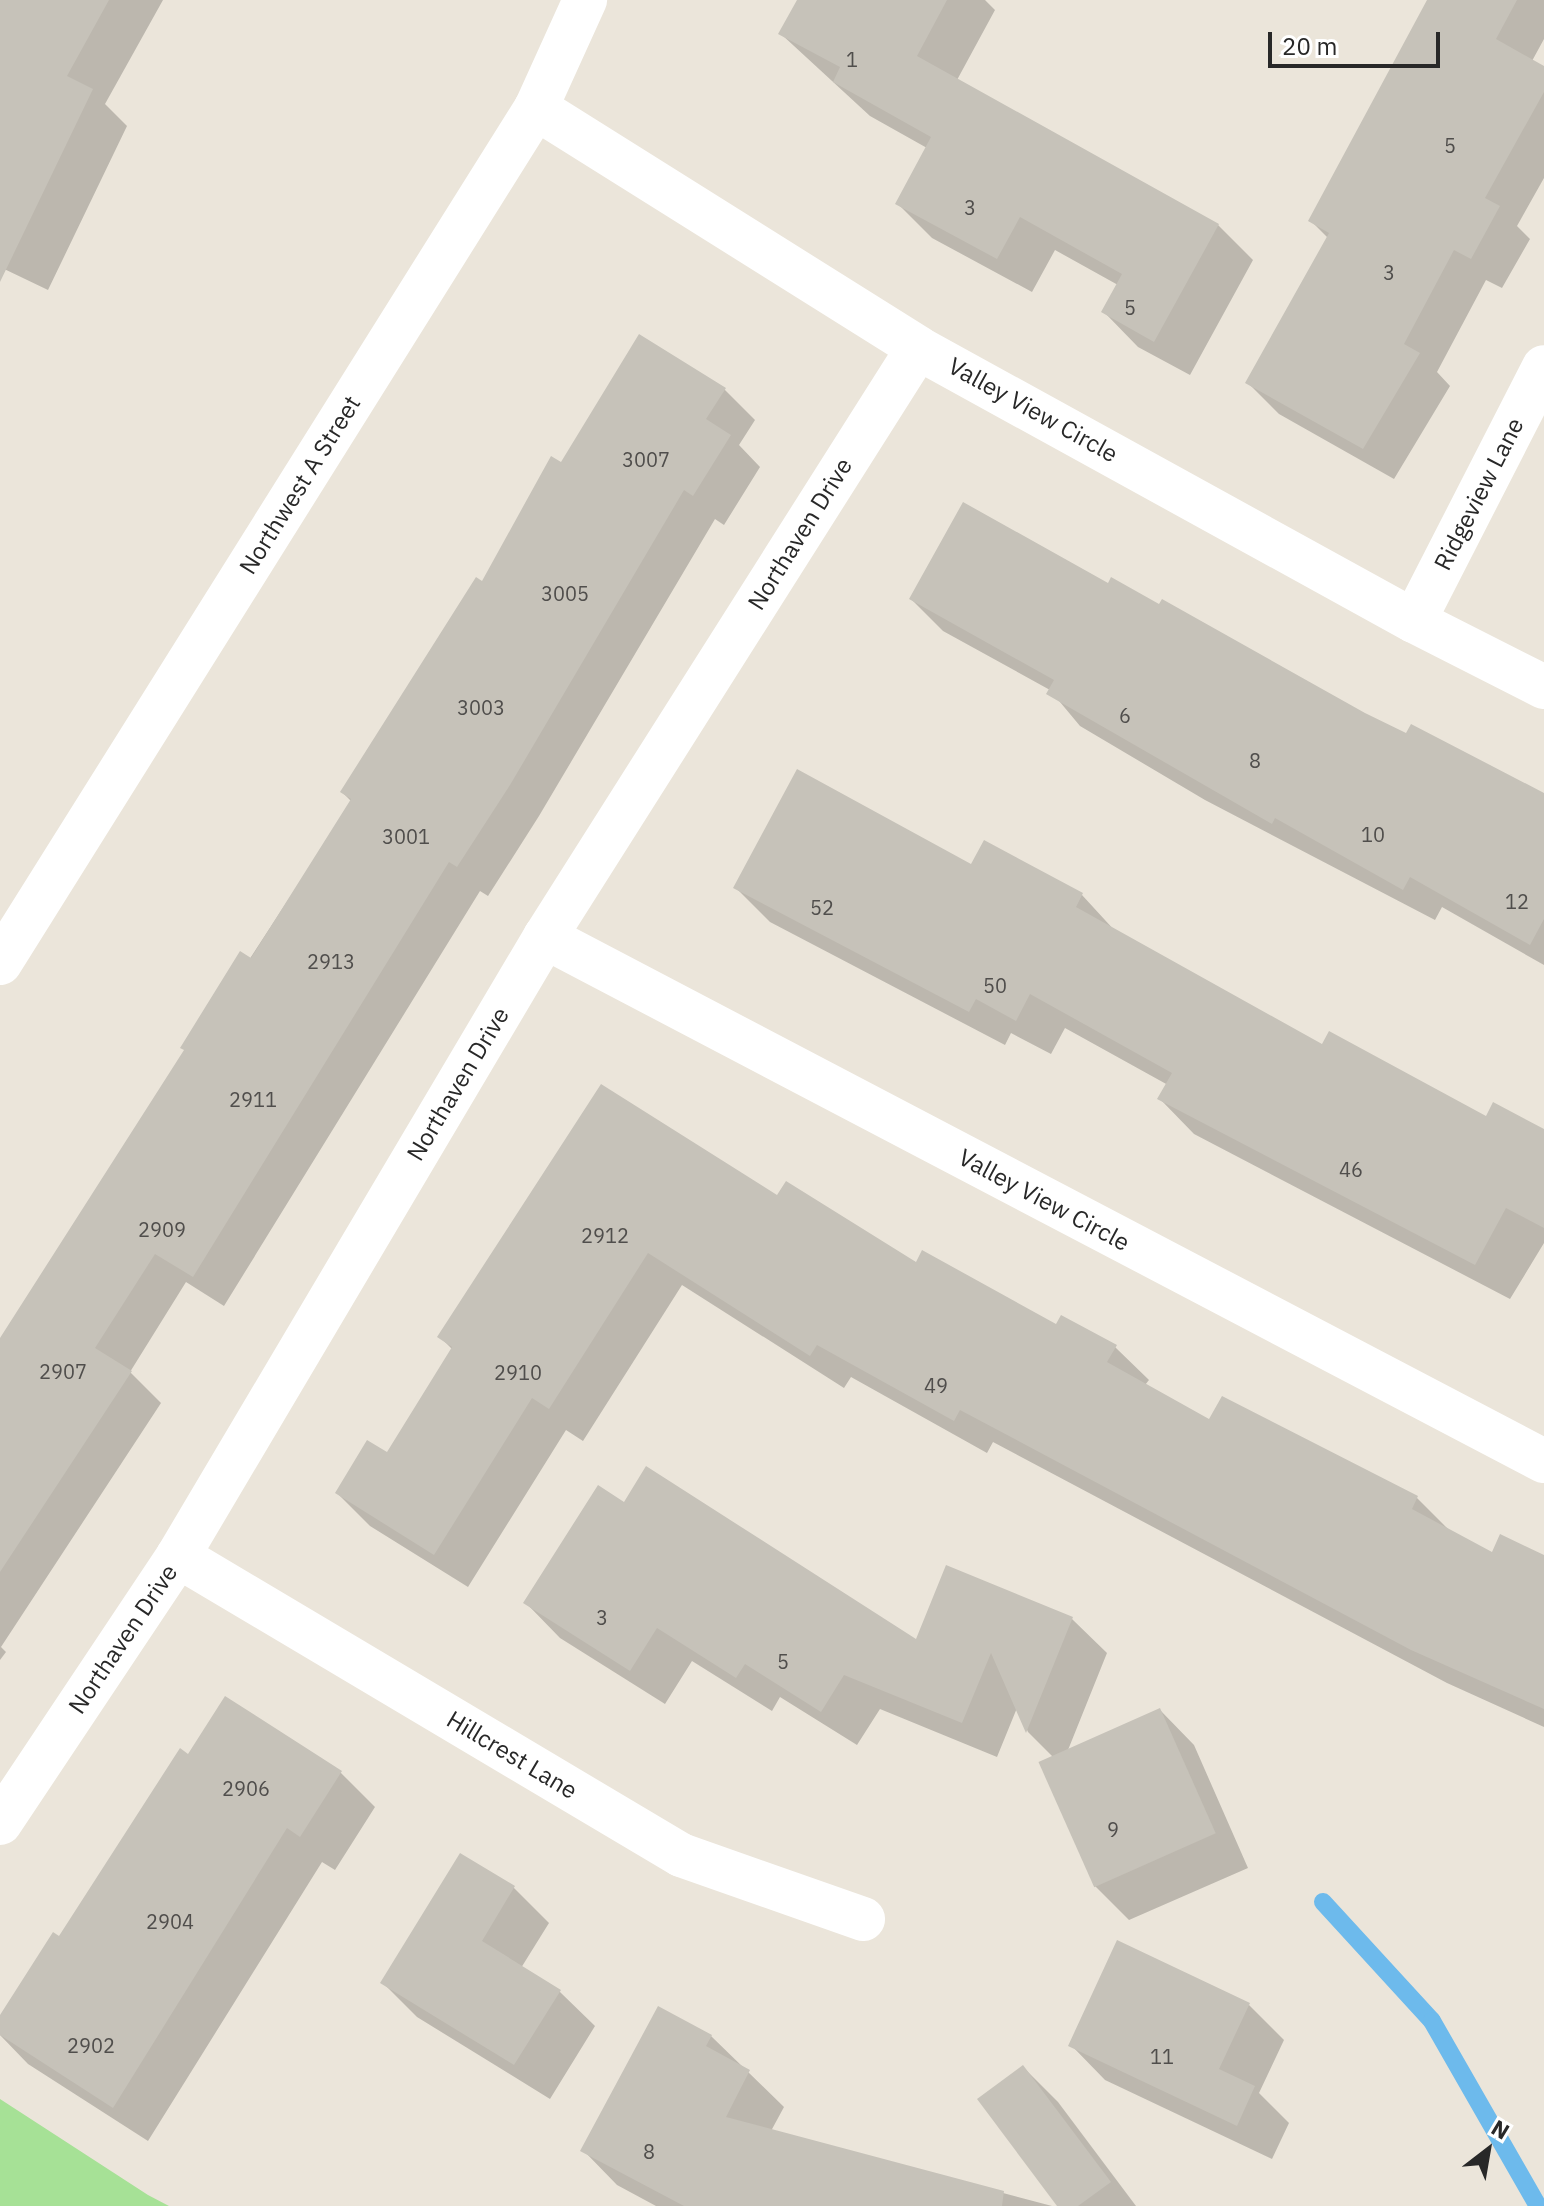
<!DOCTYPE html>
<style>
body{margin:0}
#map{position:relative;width:1544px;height:2206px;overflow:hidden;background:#ebe5da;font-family:"IBM Plex Sans",sans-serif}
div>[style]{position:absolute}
.green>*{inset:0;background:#a6e196}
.shadow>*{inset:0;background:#0003}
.stream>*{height:18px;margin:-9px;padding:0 9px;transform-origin:9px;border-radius:9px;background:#6dbaec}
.building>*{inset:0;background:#c6c2b9;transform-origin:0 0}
.minor>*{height:44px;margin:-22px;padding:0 22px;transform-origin:22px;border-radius:22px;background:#fff}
span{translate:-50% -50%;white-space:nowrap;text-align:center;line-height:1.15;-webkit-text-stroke:7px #fff;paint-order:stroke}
.number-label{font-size:20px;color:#504e4c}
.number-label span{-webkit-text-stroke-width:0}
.street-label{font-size:24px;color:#282828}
.north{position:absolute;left:1448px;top:2110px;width:80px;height:80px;-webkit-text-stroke:6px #fff;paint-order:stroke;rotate:31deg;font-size:22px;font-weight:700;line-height:32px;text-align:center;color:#282828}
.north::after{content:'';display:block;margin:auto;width:28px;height:36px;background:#282828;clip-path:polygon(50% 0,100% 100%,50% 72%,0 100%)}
.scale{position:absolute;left:1268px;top:32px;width:172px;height:36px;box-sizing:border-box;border:4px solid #282828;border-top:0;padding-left:10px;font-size:24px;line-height:28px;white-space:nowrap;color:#282828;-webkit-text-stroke:6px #fff;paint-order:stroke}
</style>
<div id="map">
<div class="green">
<div style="clip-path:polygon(0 2099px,148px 2195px,169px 2206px,0 2206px)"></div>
</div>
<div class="shadow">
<div style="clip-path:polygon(6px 0,163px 0,105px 104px,127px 126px,48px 290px,0 267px,0 10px)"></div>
<div style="clip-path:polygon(799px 0,985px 0,995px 10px,957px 80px,1218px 225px,1253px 260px,1190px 375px,1138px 347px,1104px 312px,1118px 285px,1055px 250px,1032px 292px,932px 238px,897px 203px,927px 148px,870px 116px,781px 34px)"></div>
<div style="clip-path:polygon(1430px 0,1544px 0,1544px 39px,1532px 61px,1544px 68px,1544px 178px,1517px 226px,1530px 239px,1502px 288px,1486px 280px,1437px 372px,1450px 386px,1394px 479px,1279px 414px,1248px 383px,1328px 238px,1311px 221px)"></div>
<div style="clip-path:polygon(724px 389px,755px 420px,739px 445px,760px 467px,724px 525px,715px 519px,539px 816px,488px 896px,480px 891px,224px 1306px,186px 1282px,130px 1372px,161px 1403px,1px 1647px,6px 1652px,0 1660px,0 1342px,352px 802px,342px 792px,562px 464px)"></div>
<div style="clip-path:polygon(1109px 586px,1364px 715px,1544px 797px,1544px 965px,1442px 907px,1435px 920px,1205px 800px,1080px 726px,1050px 690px,943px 631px,911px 599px)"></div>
<div style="clip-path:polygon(972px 867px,1082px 895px,1116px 932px,1322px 1047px,1487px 1119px,1544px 1130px,1544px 1243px,1510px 1299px,1194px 1134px,1160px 1099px,1168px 1085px,1065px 1028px,1051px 1054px,1011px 1033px,1005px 1045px,770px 922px,735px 887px)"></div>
<div style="clip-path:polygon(777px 1198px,1056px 1327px,1115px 1347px,1149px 1380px,1145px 1385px,1210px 1422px,1417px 1498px,1450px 1531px,1492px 1555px,1544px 1557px,1544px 1727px,1447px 1683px,993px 1442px,987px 1453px,851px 1377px,844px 1388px,682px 1285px,583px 1441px,566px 1430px,468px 1587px,370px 1526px,337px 1493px,387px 1455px,453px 1350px,440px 1337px)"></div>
<div style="clip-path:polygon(624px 1505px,917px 1642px,1072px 1619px,1107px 1653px,1068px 1750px,1160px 1710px,1194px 1745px,1248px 1868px,1129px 1920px,1094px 1885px,1053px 1757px,1028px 1732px,1017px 1708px,997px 1757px,880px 1709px,857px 1745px,780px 1697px,772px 1711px,692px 1661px,665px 1704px,560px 1638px,526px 1603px)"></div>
<div style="clip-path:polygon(189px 1756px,341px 1773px,375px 1807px,335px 1870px,322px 1862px,148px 2141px,28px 2064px,0 2035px,0 2019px)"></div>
<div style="clip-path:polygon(461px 1856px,514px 1888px,549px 1923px,521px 1968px,560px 1992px,595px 2026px,550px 2099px,417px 2017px,382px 1982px)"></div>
<div style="clip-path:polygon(1249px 2005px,1284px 2040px,1259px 2093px,1289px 2123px,1272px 2159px,1105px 2080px,1071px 2045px)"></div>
<div style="clip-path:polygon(711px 2036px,784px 2107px,771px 2131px,1052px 2206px,656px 2206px,617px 2185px,583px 2150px)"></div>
<div style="clip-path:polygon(1023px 2067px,1058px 2102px,1136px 2206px,1059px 2206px)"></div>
</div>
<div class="stream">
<div style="left:1323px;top:1902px;width:161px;rotate:47.5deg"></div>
<div style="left:1432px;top:2021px;width:213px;rotate:60.2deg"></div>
</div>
<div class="building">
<div style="clip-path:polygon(0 0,109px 0,67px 76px,93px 89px,0 282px)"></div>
<div style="clip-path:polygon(797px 0,947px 0,917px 56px,1219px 224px,1154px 342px,1101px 312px,1122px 274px,1020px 217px,997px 259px,895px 204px,931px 137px,833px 82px,840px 67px,778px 34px)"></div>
<div style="clip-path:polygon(1427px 0,1517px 0,1496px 39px,1544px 66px,1544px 92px,1485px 198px,1500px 206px,1471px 259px,1454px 250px,1404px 344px,1420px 353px,1363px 449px,1245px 383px,1329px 233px,1308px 221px)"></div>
<div style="clip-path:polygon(639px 334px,726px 388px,706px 419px,731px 435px,693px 496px,684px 490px,510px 785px,457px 867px,449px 862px,193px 1277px,155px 1254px,95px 1348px,132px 1371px,0 1572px,0 1338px,184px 1050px,180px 1048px,240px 951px,251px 958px,351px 799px,340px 792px,476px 577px,482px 581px,551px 456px,561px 462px)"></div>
<div style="clip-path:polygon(963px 502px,1108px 583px,1111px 577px,1159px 604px,1162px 599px,1365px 713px,1406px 733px,1411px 724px,1544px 793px,1544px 919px,1530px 945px,1410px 877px,1403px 890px,1275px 818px,1272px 824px,1046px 694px,1054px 680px,909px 599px)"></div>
<div style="clip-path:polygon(797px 769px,971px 864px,984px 840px,1083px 893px,1076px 907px,1322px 1044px,1329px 1031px,1486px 1116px,1493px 1102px,1544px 1129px,1544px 1228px,1506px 1208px,1475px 1265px,1157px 1099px,1172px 1073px,1030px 994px,1016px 1021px,976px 999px,969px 1012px,733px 888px)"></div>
<div style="clip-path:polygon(601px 1084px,777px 1195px,786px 1181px,916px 1262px,922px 1250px,1056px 1324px,1061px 1315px,1117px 1345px,1107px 1362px,1209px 1419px,1222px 1396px,1418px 1496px,1412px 1509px,1492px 1552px,1500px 1534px,1544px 1555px,1544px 1709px,1411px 1650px,960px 1410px,954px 1421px,817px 1345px,810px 1356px,648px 1253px,549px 1409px,532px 1398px,434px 1555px,335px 1493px,367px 1440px,387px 1452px,452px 1347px,437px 1337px)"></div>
<div style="clip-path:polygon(646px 1466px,916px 1639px,946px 1565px,1073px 1617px,1026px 1733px,991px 1653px,962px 1723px,844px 1675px,821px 1712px,745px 1664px,736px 1678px,657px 1628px,630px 1671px,523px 1603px,598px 1485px,624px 1502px)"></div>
<div style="clip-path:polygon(225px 1696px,342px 1771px,300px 1837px,287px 1828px,113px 2108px,0 2035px,0 2015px,53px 1932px,59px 1936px,180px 1748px,188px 1754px)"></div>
<div style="left:1160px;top:1708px;width:137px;height:133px;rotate:66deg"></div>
<div style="clip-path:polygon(460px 1853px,515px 1886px,482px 1941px,561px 1990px,514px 2065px,380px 1983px)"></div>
<div style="clip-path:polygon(1117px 1940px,1250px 2003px,1219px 2069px,1255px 2086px,1237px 2126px,1068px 2046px)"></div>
<div style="clip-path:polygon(658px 2006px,712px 2035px,706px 2046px,750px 2070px,726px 2117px,1004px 2191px,1002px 2206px,684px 2206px,580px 2151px)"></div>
<div style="clip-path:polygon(1023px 2065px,1111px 2182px,1078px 2206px,1057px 2206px,977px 2099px)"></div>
</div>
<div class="minor">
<div style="left:536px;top:108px;width:451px;rotate:32.1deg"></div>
<div style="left:918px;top:348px;width:566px;rotate:28.83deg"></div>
<div style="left:1414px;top:621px;width:146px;rotate:26.9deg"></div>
<div style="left:1414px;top:621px;width:285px;rotate:-62.9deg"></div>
<div style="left:545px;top:937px;width:1128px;rotate:27.68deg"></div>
<div style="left:0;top:963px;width:1009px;rotate:-57.92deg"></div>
<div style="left:536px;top:108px;width:119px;rotate:-65.6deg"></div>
<div style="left:178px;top:1556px;width:585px;rotate:30.73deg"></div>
<div style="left:681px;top:1855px;width:193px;rotate:19.4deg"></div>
<div style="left:0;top:1823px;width:321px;rotate:-56.3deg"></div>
<div style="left:178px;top:1556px;width:720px;rotate:-59.34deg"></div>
<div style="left:545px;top:937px;width:697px;rotate:-57.65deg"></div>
</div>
<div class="number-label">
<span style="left:852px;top:59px">1</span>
<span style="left:1450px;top:145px">5</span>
<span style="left:970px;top:207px">3</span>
<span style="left:1389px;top:272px">3</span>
<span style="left:1130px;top:307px">5</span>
<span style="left:646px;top:459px">3007</span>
<span style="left:565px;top:593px">3005</span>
<span style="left:481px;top:707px">3003</span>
<span style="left:1125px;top:715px">6</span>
<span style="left:1255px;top:760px">8</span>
<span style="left:1373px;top:834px">10</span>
<span style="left:406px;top:836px">3001</span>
<span style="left:1517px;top:901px">12</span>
<span style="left:822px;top:907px">52</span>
<span style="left:331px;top:961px">2913</span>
<span style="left:995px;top:985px">50</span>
<span style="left:253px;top:1099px">2911</span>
<span style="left:1351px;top:1169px">46</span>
<span style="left:162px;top:1229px">2909</span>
<span style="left:605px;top:1235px">2912</span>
<span style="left:63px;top:1371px">2907</span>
<span style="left:518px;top:1372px">2910</span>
<span style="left:936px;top:1385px">49</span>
<span style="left:602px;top:1617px">3</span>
<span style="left:783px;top:1661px">5</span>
<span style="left:246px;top:1788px">2906</span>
<span style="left:1113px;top:1829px">9</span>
<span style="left:170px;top:1921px">2904</span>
<span style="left:91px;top:2045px">2902</span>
<span style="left:1162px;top:2056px">11</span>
<span style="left:649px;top:2151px">8</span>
</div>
<div class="street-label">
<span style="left:1033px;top:410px;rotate:29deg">Valley View Circle</span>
<span style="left:300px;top:485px;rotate:-58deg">Northwest A Street</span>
<span style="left:1479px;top:494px;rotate:-63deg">Ridgeview Lane</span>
<span style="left:800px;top:534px;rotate:-58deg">Northaven Drive</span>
<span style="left:458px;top:1084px;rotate:-59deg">Northaven Drive</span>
<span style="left:1044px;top:1200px;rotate:28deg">Valley View Circle</span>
<span style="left:123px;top:1639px;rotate:-56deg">Northaven Drive</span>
<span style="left:512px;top:1755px;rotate:31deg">Hillcrest Lane</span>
</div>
<div class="north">N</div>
<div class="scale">20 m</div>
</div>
